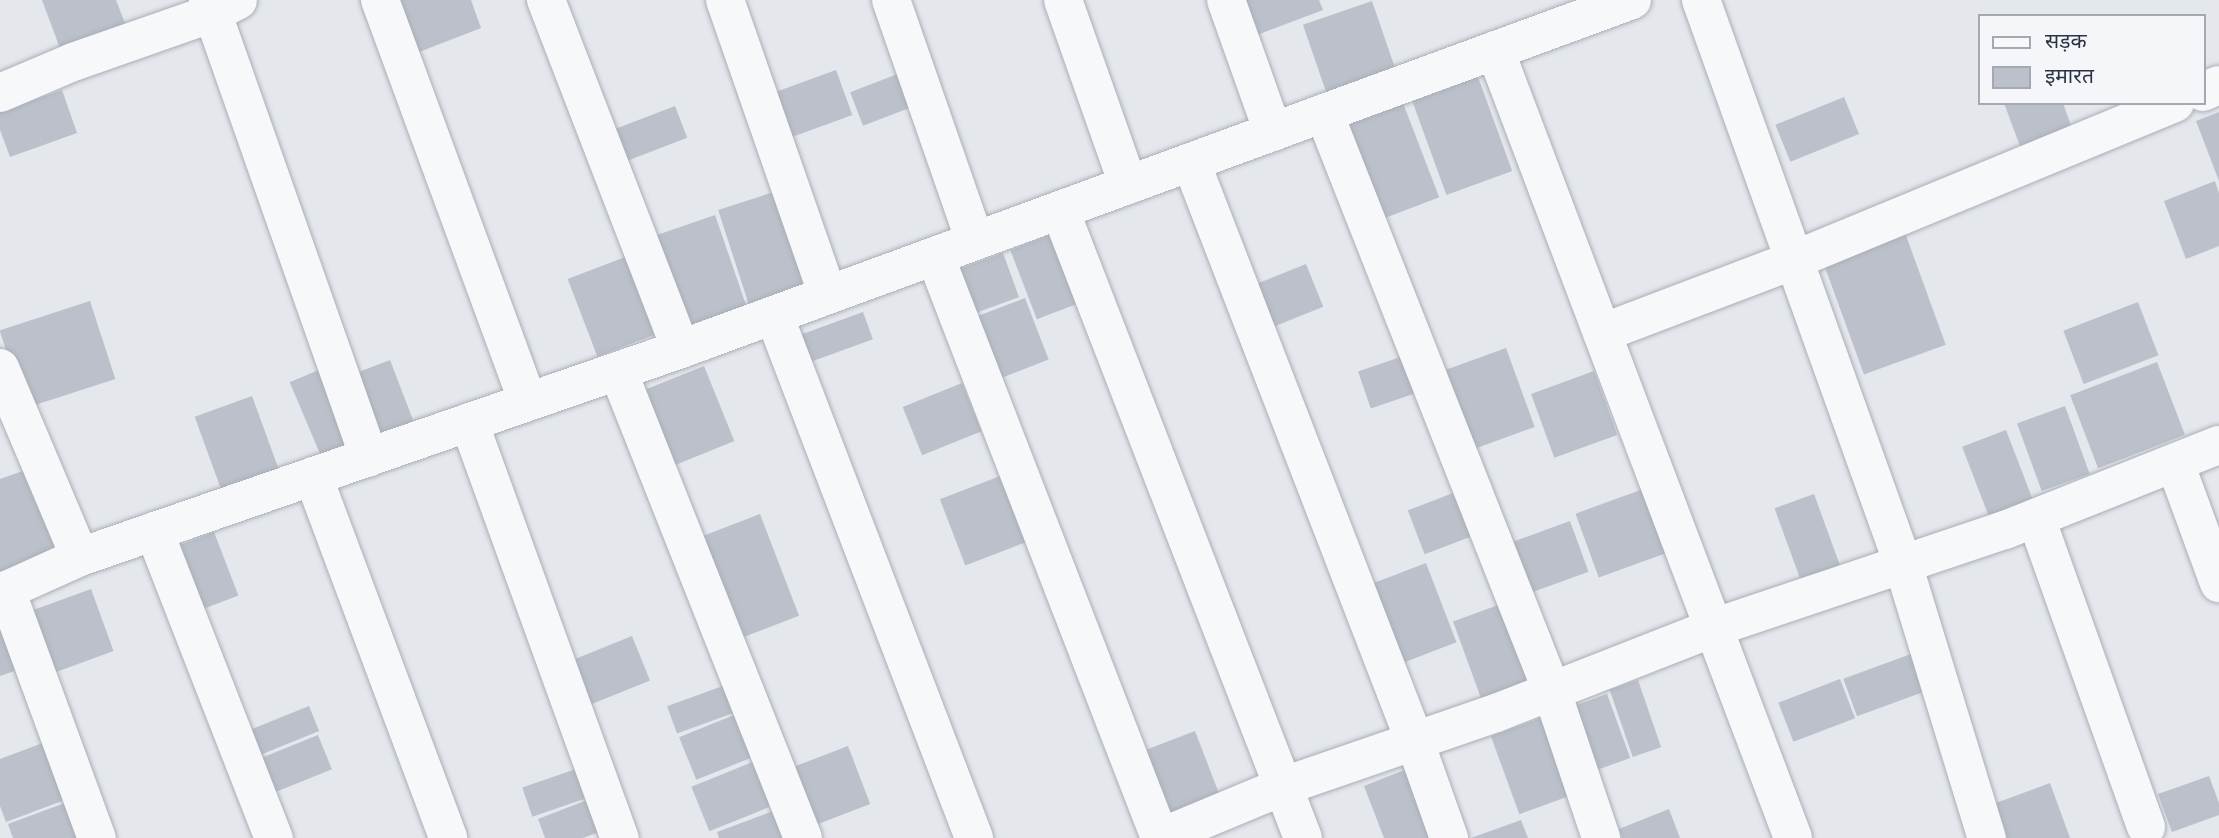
<!DOCTYPE html>
<meta charset="utf-8">
<style>
body{margin:0}
#map{position:relative;width:2219px;height:838px;overflow:hidden;background:#e4e7ec;font-family:"Work Sans","Noto Sans Devanagari",sans-serif}
div>[style]{position:absolute}
.building>*{inset:0;background:#bbc0ca;transform-origin:0 0}
.roads{filter:drop-shadow(0 0 2px #a9aeb7) drop-shadow(0 0 2px #a9aeb7)}
.street>*{height:38px;margin:-19px;padding:0 19px;transform-origin:19px;border-radius:19px;background:#f7f8fa}
span{translate:-50% -50%;white-space:nowrap;text-align:center;line-height:1.15;-webkit-text-stroke:7px #f4f6f9;paint-order:stroke}
.legend{position:absolute;left:1978px;top:14px;width:228px;height:91px;box-sizing:border-box;background:#f4f6f9;border:2px solid #a4a8b1;margin:0;padding:9px 12px;list-style:none;font-size:21px;color:#2b3445}
.legend li{display:flex;align-items:center;gap:14px;height:35px}
.legend b{width:35px;border:2px solid #a4a8b1}
</style>
<div id="map">
<div class="building">
<div style="clip-path:polygon(42px 0,116px 0,126px 26px,61px 51px)"></div>
<div style="clip-path:polygon(393px 0,471px 0,481px 28px,414px 54px)"></div>
<div style="clip-path:polygon(1244px 0,1319px 0,1323px 10px,1257px 35px)"></div>
<div style="left:1372px;top:1px;width:71px;height:73px;rotate:71deg"></div>
<div style="left:836px;top:70px;width:48px;height:68px;rotate:70deg"></div>
<div style="left:908px;top:70px;width:36px;height:62px;rotate:69deg"></div>
<div style="left:1478px;top:77px;width:100px;height:70px;rotate:70deg"></div>
<div style="clip-path:polygon(62px 90px,77px 133px,10px 157px,0 130px,0 112px)"></div>
<div style="left:1844px;top:97px;width:40px;height:74px;rotate:68deg"></div>
<div style="left:1403px;top:103px;width:101px;height:63px;rotate:69deg"></div>
<div style="clip-path:polygon(2004px 103px,2063px 103px,2075px 137px,2024px 157px)"></div>
<div style="left:675px;top:106px;width:34px;height:71px;rotate:69deg"></div>
<div style="clip-path:polygon(2219px 112px,2219px 181px,2196px 121px)"></div>
<div style="clip-path:polygon(2215px 181px,2219px 193px,2219px 246px,2186px 259px,2164px 201px)"></div>
<div style="left:780px;top:190px;width:100px;height:65px;rotate:72deg"></div>
<div style="left:715px;top:215px;width:96px;height:72px;rotate:71deg"></div>
<div style="left:1904px;top:230px;width:122px;height:87px;rotate:70deg"></div>
<div style="left:1058px;top:232px;width:74px;height:51px;rotate:69deg"></div>
<div style="left:1003px;top:253px;width:47px;height:53px;rotate:70deg"></div>
<div style="left:633px;top:254px;width:83px;height:70px;rotate:69deg"></div>
<div style="left:1306px;top:264px;width:46px;height:55px;rotate:68deg"></div>
<div style="left:1025px;top:298px;width:66px;height:56px;rotate:69deg"></div>
<div style="left:90px;top:301px;width:82px;height:95px;rotate:72deg"></div>
<div style="left:2138px;top:302px;width:57px;height:80px;rotate:69deg"></div>
<div style="left:863px;top:312px;width:29px;height:74px;rotate:70deg"></div>
<div style="left:1506px;top:348px;width:84px;height:69px;rotate:70deg"></div>
<div style="left:1412px;top:353px;width:39px;height:57px;rotate:71deg"></div>
<div style="left:390px;top:360px;width:73px;height:44px;rotate:69deg"></div>
<div style="left:2157px;top:362px;width:78px;height:93px;rotate:69deg"></div>
<div style="left:704px;top:366px;width:81px;height:69px;rotate:68deg"></div>
<div style="left:321px;top:369px;width:80px;height:34px;rotate:67deg"></div>
<div style="left:1594px;top:371px;width:68px;height:67px;rotate:70deg"></div>
<div style="left:962px;top:383px;width:52px;height:64px;rotate:68deg"></div>
<div style="left:252px;top:396px;width:81px;height:61px;rotate:70deg"></div>
<div style="left:2065px;top:406px;width:72px;height:51px;rotate:70deg"></div>
<div style="left:2006px;top:430px;width:75px;height:47px;rotate:69deg"></div>
<div style="clip-path:polygon(37px 466px,67px 552px,0 577px,0 479px)"></div>
<div style="left:1008px;top:473px;width:71px;height:73px;rotate:69deg"></div>
<div style="left:1646px;top:488px;width:68px;height:75px;rotate:70deg"></div>
<div style="left:1461px;top:490px;width:47px;height:57px;rotate:69deg"></div>
<div style="left:1814px;top:494px;width:80px;height:42px;rotate:70deg"></div>
<div style="left:760px;top:514px;width:109px;height:66px;rotate:69deg"></div>
<div style="left:1570px;top:521px;width:54px;height:68px;rotate:70deg"></div>
<div style="left:214px;top:532px;width:68px;height:37px;rotate:69deg"></div>
<div style="left:1426px;top:563px;width:85px;height:60px;rotate:69deg"></div>
<div style="left:91px;top:589px;width:66px;height:67px;rotate:70deg"></div>
<div style="left:1501px;top:604px;width:83px;height:51px;rotate:70deg"></div>
<div style="clip-path:polygon(0 622px,17px 670px,0 676px)"></div>
<div style="left:632px;top:636px;width:48px;height:66px;rotate:68deg"></div>
<div style="left:1911px;top:654px;width:40px;height:72px;rotate:70deg"></div>
<div style="left:1840px;top:679px;width:42px;height:66px;rotate:69deg"></div>
<div style="left:1638px;top:680px;width:71px;height:30px;rotate:71deg"></div>
<div style="left:731px;top:683px;width:29px;height:68px;rotate:70deg"></div>
<div style="left:1607px;top:694px;width:68px;height:35px;rotate:70deg"></div>
<div style="left:309px;top:706px;width:27px;height:67px;rotate:68deg"></div>
<div style="left:744px;top:711px;width:46px;height:70px;rotate:68deg"></div>
<div style="left:1552px;top:714px;width:83px;height:65px;rotate:70deg"></div>
<div style="left:1195px;top:731px;width:68px;height:55px;rotate:69deg"></div>
<div style="left:318px;top:735px;width:37px;height:66px;rotate:68deg"></div>
<div style="clip-path:polygon(48px 741px,70px 798px,6px 822px,0 806px,0 759px)"></div>
<div style="left:848px;top:746px;width:62px;height:63px;rotate:69deg"></div>
<div style="left:760px;top:759px;width:48px;height:74px;rotate:68deg"></div>
<div style="clip-path:polygon(1417px 765px,1445px 838px,1384px 838px,1364px 786px)"></div>
<div style="left:579px;top:768px;width:31px;height:60px;rotate:71deg"></div>
<div style="clip-path:polygon(2209px 776px,2219px 803px,2219px 815px,2172px 832px,2158px 794px)"></div>
<div style="clip-path:polygon(2050px 783px,2070px 838px,1996px 838px,1985px 807px)"></div>
<div style="clip-path:polygon(600px 795px,613px 827px,583px 838px,545px 838px,538px 819px)"></div>
<div style="clip-path:polygon(73px 800px,87px 838px,13px 838px,8px 824px)"></div>
<div style="clip-path:polygon(781px 808px,793px 838px,719px 838px,717px 832px)"></div>
<div style="clip-path:polygon(1669px 809px,1680px 838px,1622px 838px,1619px 829px)"></div>
<div style="clip-path:polygon(1521px 820px,1528px 838px,1471px 838px)"></div>
</div>
<div class="roads">
<div class="street">
<div style="left:208px;top:0;width:485px;rotate:70.6deg"></div>
<div style="left:380px;top:0;width:428px;rotate:69.8deg"></div>
<div style="left:546px;top:0;width:374px;rotate:68.9deg"></div>
<div style="left:725px;top:0;width:312px;rotate:70.8deg"></div>
<div style="left:891px;top:0;width:255px;rotate:70.8deg"></div>
<div style="left:1063px;top:0;width:196px;rotate:70.6deg"></div>
<div style="left:1226px;top:0;width:140px;rotate:70.4deg"></div>
<div style="left:1701px;top:0;width:599px;rotate:70.29deg"></div>
<div style="left:1903px;top:564px;width:287px;rotate:73deg"></div>
<div style="left:1495px;top:50px;width:842px;rotate:69.28deg"></div>
<div style="left:2203px;top:92px;width:17px;rotate:-24deg"></div>
<div style="left:0;top:93px;width:79px;rotate:-23deg"></div>
<div style="left:73px;top:62px;width:148px;rotate:-19.3deg"></div>
<div style="left:213px;top:13px;width:28px;rotate:-27deg"></div>
<div style="left:1324px;top:113px;width:619px;rotate:68.49deg"></div>
<div style="left:1551px;top:689px;width:157px;rotate:71.4deg"></div>
<div style="left:1191px;top:162px;width:622px;rotate:68.88deg"></div>
<div style="left:1415px;top:742px;width:102px;rotate:70.5deg"></div>
<div style="left:1060px;top:210px;width:673px;rotate:68.85deg"></div>
<div style="left:935px;top:256px;width:624px;rotate:68.86deg"></div>
<div style="left:774px;top:315px;width:560px;rotate:69.07deg"></div>
<div style="left:1602px;top:333px;width:205px;rotate:-20.8deg"></div>
<div style="left:1794px;top:260px;width:412px;rotate:-22.4deg"></div>
<div style="left:0;top:368px;width:205px;rotate:67.1deg"></div>
<div style="left:618px;top:371px;width:502px;rotate:68.39deg"></div>
<div style="left:469px;top:422px;width:443px;rotate:70.1deg"></div>
<div style="left:2175px;top:463px;width:128px;rotate:69.9deg"></div>
<div style="left:313px;top:476px;width:386px;rotate:69.5deg"></div>
<div style="left:2036px;top:518px;width:328px;rotate:70.4deg"></div>
<div style="left:154px;top:531px;width:330px;rotate:68.7deg"></div>
<div style="left:6px;top:590px;width:264px;rotate:69.9deg"></div>
<div style="left:0;top:593px;width:88px;rotate:-24.2deg"></div>
<div style="left:80px;top:557px;width:636px;rotate:-19.09deg"></div>
<div style="left:681px;top:349px;width:1013px;rotate:-20.15deg"></div>
<div style="left:1159px;top:838px;width:135px;rotate:-22.6deg"></div>
<div style="left:1284px;top:786px;width:224px;rotate:-19deg"></div>
<div style="left:1496px;top:713px;width:233px;rotate:-21.4deg"></div>
<div style="left:1713px;top:628px;width:308px;rotate:-18.6deg"></div>
<div style="left:2005px;top:530px;width:230px;rotate:-21.7deg"></div>
</div>
</div>
<ul class="legend">
<li><b style="height:9px;background:#f7f8fa"></b>सड़क</li>
<li><b style="height:19px;background:#bbc0ca"></b>इमारत</li>
</ul>
</div>
